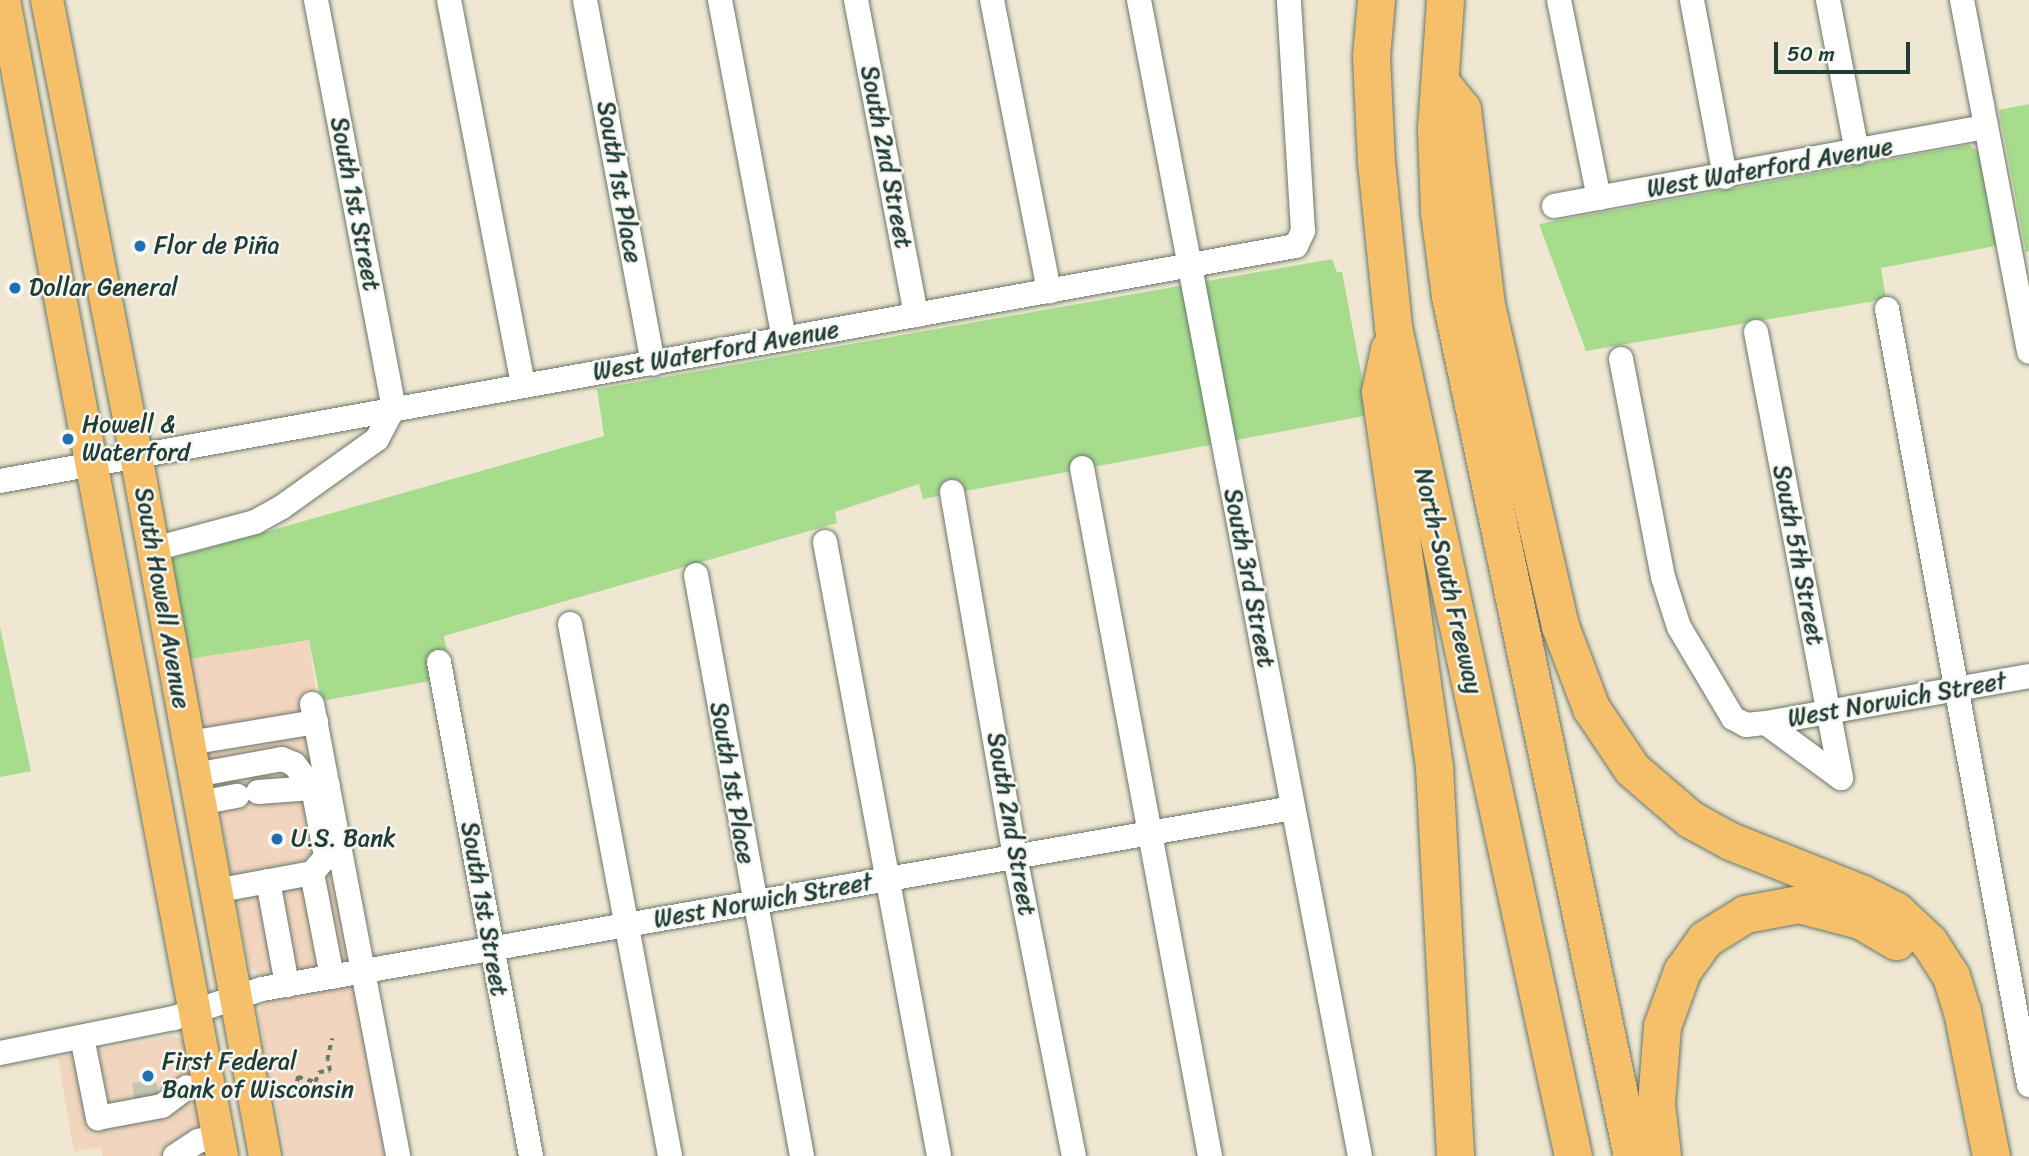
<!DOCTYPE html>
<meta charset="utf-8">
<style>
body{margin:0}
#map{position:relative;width:2029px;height:1156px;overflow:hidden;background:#efe7d1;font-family:Sriracha,sans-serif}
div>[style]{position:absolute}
.built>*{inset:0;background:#f2d5be}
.green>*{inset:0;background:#a6dc8c}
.minor-tunnel>*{height:24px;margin-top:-12px;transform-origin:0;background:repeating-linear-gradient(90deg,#c5c5b2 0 24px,transparent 0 36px)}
.path>*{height:3.5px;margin-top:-1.75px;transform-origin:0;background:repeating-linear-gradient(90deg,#68786b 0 5px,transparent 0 10px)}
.roads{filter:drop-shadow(0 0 2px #68786b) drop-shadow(0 0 2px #68786b)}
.minor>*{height:24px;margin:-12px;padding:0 12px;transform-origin:12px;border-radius:12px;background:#fff}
.major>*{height:32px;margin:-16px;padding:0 16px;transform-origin:16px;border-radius:16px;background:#f6c06b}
.highway>*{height:37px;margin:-18.5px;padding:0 18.5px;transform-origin:18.5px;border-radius:18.5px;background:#f6c06b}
.dots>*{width:19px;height:19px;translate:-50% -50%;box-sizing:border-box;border:4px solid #f6f6f2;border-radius:50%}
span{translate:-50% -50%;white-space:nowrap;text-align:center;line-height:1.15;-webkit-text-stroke:5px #f6f6f2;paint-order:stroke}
.street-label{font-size:24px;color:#1f3d34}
.poi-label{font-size:24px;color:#1f3d34}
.left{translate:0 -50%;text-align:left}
.scale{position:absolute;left:1774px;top:42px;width:136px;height:32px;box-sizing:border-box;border:4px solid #1f3d34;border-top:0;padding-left:9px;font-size:21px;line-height:24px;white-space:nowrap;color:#1f3d34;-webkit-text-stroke:5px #f6f6f2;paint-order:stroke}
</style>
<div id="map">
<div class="built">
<div style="clip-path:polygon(309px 640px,351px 960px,263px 976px,249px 965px,189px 659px)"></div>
<div style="clip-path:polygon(358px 985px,390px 1156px,286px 1156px,259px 1016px,261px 1007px,271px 1000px)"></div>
<div style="clip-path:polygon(172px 1036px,185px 1041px,208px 1156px,103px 1156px,101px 1147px,74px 1152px,58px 1058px)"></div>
</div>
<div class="green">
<div style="clip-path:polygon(2029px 104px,2029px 251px,2026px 252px,1999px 110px)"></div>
<div style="clip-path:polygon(1969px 145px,1979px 152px,2000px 245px,1881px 268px,1886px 299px,1586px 351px,1539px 224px)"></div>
<div style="clip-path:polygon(1332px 259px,1337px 272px,1342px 272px,1369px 415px,923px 499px,919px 484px,835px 512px,837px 523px,444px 636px,452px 677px,321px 701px,309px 640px,189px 659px,170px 559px,604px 436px,597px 389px)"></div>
<div style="clip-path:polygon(0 627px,31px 771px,0 777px)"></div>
</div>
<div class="minor-tunnel">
<div style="left:134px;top:1095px;width:35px;rotate:-10deg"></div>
</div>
<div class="path">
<div style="left:282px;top:1094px;width:12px;rotate:-14deg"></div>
<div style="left:294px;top:1091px;width:15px;rotate:-74deg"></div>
<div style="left:298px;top:1077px;width:18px;rotate:16deg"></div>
<div style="left:315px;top:1082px;width:11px;rotate:-68deg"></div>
<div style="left:319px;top:1072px;width:11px;rotate:-5deg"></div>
<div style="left:330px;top:1071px;width:11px;rotate:-105deg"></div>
<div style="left:327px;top:1060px;width:22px;rotate:-77deg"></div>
</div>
<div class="roads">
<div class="minor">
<div style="left:316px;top:0;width:414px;rotate:79.2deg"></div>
<div style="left:449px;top:0;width:392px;rotate:79.1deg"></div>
<div style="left:585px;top:0;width:370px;rotate:79.4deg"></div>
<div style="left:720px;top:0;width:345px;rotate:79.3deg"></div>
<div style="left:856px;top:0;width:321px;rotate:79.2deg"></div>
<div style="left:992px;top:0;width:297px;rotate:78.9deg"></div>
<div style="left:1139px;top:0;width:1177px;rotate:79.18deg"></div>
<div style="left:1559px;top:0;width:202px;rotate:78.6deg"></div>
<div style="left:1692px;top:0;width:180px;rotate:79.4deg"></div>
<div style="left:1828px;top:0;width:155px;rotate:79.2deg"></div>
<div style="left:1962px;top:0;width:358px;rotate:79.2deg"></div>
<div style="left:1554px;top:206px;width:439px;rotate:-10.4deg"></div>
<div style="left:1887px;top:309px;width:789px;rotate:79.63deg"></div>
<div style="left:1756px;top:332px;width:454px;rotate:79.2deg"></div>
<div style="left:1621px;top:359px;width:222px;rotate:79.1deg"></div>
<div style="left:1663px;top:577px;width:52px;rotate:72.3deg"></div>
<div style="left:1679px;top:627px;width:106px;rotate:59.3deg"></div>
<div style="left:1733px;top:718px;width:15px;rotate:28deg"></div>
<div style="left:1746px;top:725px;width:20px;rotate:-6deg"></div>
<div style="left:1766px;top:723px;width:267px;rotate:-10.1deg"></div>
<div style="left:1082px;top:468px;width:700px;rotate:79.46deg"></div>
<div style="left:0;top:481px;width:1317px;rotate:-10.28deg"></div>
<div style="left:1296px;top:246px;width:17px;rotate:-65deg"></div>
<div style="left:1303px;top:231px;width:231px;rotate:-93.5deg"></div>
<div style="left:952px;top:492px;width:369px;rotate:80.2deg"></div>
<div style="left:1015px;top:856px;width:306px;rotate:78.9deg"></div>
<div style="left:825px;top:542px;width:624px;rotate:79.48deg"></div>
<div style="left:154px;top:549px;width:105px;rotate:-15deg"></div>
<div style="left:255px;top:522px;width:31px;rotate:-29deg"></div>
<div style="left:282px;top:507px;width:117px;rotate:-35.6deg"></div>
<div style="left:377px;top:439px;width:36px;rotate:-62deg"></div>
<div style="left:696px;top:575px;width:591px;rotate:79.66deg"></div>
<div style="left:570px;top:624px;width:541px;rotate:79.35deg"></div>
<div style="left:439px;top:662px;width:502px;rotate:79.45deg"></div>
<div style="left:312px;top:704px;width:460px;rotate:79.2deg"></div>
<div style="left:1766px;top:723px;width:93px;rotate:36.3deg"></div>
<div style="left:189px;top:743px;width:129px;rotate:-9.4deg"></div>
<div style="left:195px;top:775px;width:88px;rotate:-10.4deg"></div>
<div style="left:282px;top:759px;width:13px;rotate:23deg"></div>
<div style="left:294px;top:764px;width:31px;rotate:52deg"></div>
<div style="left:313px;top:788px;width:15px;rotate:-11deg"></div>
<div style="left:258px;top:792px;width:55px;rotate:-4.2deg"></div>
<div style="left:313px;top:788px;width:70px;rotate:79.3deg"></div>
<div style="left:326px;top:857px;width:21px;rotate:131deg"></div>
<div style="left:200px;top:803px;width:38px;rotate:-11deg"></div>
<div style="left:312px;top:873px;width:106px;rotate:79.1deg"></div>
<div style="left:268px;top:881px;width:106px;rotate:79.6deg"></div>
<div style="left:215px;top:891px;width:99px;rotate:-10.5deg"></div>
<div style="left:82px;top:1037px;width:83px;rotate:78.8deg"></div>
<div style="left:98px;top:1118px;width:65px;rotate:-10.6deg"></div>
<div style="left:162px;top:1106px;width:31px;rotate:-37deg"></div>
<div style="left:0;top:1053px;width:177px;rotate:-11.4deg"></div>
<div style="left:174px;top:1018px;width:93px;rotate:-18.2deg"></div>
<div style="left:262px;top:989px;width:1047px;rotate:-9.96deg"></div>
<div style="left:175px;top:1156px;width:27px;rotate:-33deg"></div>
<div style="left:198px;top:1141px;width:22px;rotate:-13deg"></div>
</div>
<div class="major">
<div style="left:4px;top:0;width:1176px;rotate:79.32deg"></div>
<div style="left:47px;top:0;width:464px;rotate:78.9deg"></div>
<div style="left:136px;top:455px;width:713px;rotate:79.57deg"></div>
</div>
<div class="highway">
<div style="left:1376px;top:0;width:56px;rotate:95.1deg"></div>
<div style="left:1371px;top:56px;width:106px;rotate:87.3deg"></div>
<div style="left:1376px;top:162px;width:166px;rotate:84.1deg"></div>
<div style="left:1393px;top:327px;width:848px;rotate:77.75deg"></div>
<div style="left:1445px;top:0;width:129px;rotate:94deg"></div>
<div style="left:1436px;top:129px;width:83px;rotate:87.9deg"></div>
<div style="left:1439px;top:212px;width:85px;rotate:82.5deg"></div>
<div style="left:1450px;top:296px;width:879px;rotate:78.05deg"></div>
<div style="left:1441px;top:83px;width:33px;rotate:51deg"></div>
<div style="left:1462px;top:109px;width:197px;rotate:83deg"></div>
<div style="left:1486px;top:305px;width:329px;rotate:77deg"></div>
<div style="left:1560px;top:626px;width:88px;rotate:69.3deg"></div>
<div style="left:1591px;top:708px;width:73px;rotate:56.1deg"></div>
<div style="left:1632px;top:769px;width:77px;rotate:40.8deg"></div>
<div style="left:1690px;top:819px;width:46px;rotate:28.8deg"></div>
<div style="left:1730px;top:841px;width:141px;rotate:21.7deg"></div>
<div style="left:1861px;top:893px;width:39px;rotate:27deg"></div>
<div style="left:1896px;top:911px;width:45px;rotate:43.2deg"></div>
<div style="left:1929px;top:942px;width:40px;rotate:57.1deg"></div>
<div style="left:1951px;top:976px;width:37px;rotate:73deg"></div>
<div style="left:1962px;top:1011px;width:148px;rotate:78.7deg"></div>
<div style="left:1389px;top:349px;width:44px;rotate:101.8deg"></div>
<div style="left:1380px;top:392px;width:379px;rotate:81.8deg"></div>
<div style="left:1434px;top:767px;width:390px;rotate:86.9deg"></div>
<div style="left:1662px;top:1156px;width:53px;rotate:-96.5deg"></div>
<div style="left:1656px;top:1103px;width:77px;rotate:-85.5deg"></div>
<div style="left:1662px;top:1026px;width:59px;rotate:-70deg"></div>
<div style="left:1682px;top:971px;width:39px;rotate:-54deg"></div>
<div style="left:1705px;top:939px;width:47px;rotate:-32deg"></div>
<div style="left:1745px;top:914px;width:55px;rotate:-10.5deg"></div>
<div style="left:1799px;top:904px;width:63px;rotate:14.7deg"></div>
<div style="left:1860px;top:920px;width:42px;rotate:30.3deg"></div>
</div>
</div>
<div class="dots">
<div style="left:140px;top:246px;background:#1f6fb2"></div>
<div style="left:15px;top:288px;background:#1f6fb2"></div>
<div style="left:68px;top:439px;background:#1f6fb2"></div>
<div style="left:277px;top:839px;background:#1f6fb2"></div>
<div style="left:148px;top:1076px;background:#1f6fb2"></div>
</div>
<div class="street-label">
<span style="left:886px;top:157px;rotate:79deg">South 2nd Street</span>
<span style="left:1770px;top:168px;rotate:-10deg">West Waterford Avenue</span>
<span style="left:619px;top:182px;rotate:80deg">South 1st Place</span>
<span style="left:355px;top:204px;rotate:79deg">South 1st Street</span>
<span style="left:716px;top:351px;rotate:-10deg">West Waterford Avenue</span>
<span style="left:1798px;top:555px;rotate:79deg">South 5th Street</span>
<span style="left:1249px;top:578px;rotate:79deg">South 3rd Street</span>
<span style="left:1448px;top:581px;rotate:77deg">North-South Freeway</span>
<span style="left:162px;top:598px;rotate:80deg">South Howell Avenue</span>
<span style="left:1897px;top:700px;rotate:-10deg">West Norwich Street</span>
<span style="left:732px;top:783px;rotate:80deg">South 1st Place</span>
<span style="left:1011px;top:824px;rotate:80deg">South 2nd Street</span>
<span style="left:763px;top:901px;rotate:-10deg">West Norwich Street</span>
<span style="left:484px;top:909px;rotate:80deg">South 1st Street</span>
</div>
<div class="poi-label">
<span class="left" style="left:154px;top:246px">Flor de Piña</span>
<span class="left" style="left:29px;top:288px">Dollar General</span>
<span class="left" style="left:82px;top:439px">Howell &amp;<br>Waterford</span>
<span class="left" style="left:291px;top:839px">U.S. Bank</span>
<span class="left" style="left:162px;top:1076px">First Federal<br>Bank of Wisconsin</span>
</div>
<div class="scale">50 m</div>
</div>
